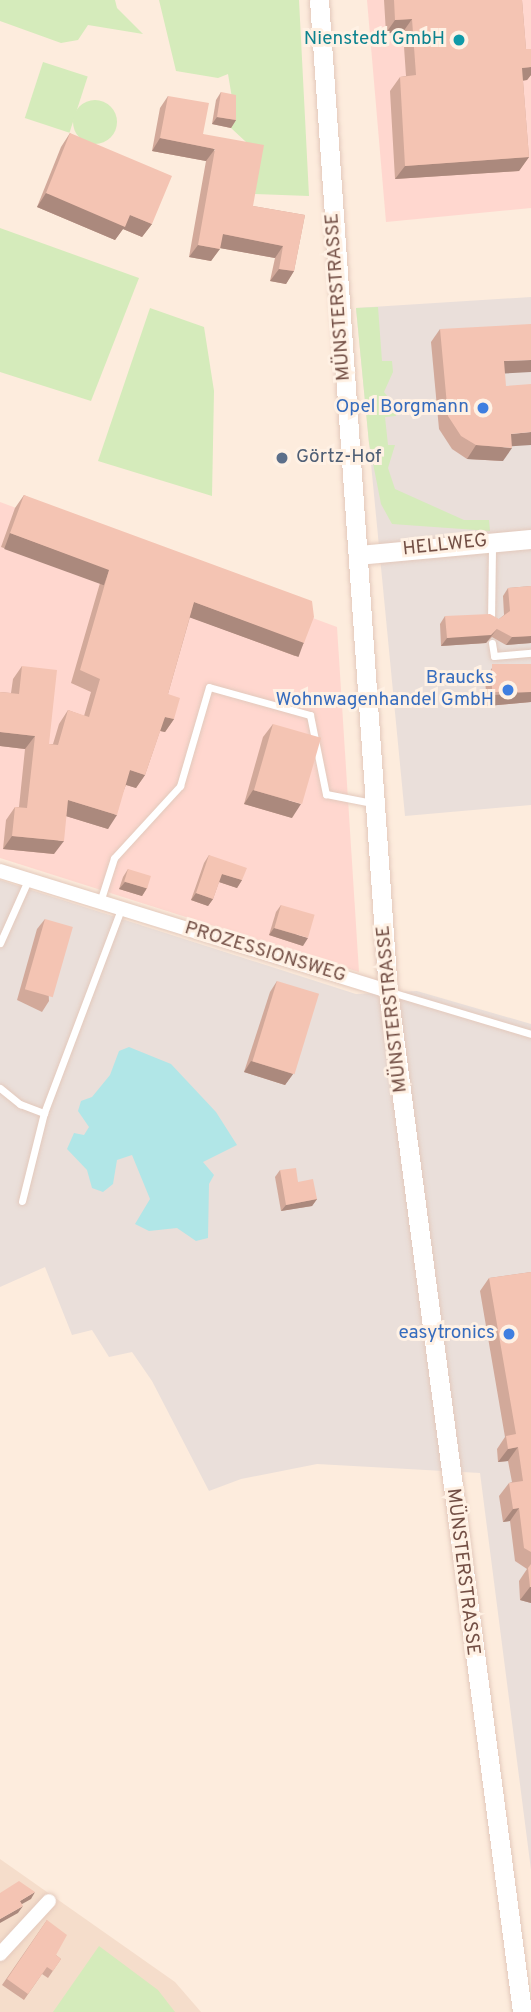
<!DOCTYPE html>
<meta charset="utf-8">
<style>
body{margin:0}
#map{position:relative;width:531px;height:2012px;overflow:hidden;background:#fdecdd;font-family:Overpass,sans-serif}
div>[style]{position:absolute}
.residential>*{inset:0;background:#f5ddcb}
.commercial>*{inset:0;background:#ffd7cf}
.industrial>*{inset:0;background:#eadfda}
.green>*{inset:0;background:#d5ebbb;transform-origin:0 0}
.round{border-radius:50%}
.water>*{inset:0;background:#b1e6e7}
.roads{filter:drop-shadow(0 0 2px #e3c9bc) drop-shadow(0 0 2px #e3c9bc)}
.lane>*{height:7px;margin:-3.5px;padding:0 3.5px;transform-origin:3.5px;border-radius:3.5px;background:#fff}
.street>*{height:14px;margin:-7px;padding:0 7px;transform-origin:7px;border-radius:7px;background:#fff}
.secondary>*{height:19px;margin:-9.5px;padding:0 9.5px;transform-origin:9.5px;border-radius:9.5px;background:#fff}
.wall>*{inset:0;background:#d2a99a}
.shaded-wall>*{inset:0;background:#ab897d;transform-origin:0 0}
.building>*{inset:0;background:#f4c4b3;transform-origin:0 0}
.dots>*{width:19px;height:19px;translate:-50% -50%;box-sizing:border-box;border:4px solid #fff1e4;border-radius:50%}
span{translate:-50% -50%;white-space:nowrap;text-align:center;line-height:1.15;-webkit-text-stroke:6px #fff1e4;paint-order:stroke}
.culture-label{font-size:19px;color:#0d838f}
.right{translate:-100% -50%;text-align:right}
.street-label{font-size:19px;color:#734f45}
.shop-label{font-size:19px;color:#366cbe}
.service-label{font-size:19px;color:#4e5e75}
.left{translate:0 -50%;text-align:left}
</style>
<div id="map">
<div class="residential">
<div style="clip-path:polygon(0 1859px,175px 1982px,201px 2012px,0 2012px)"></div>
</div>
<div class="commercial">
<div style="clip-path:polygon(367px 0,531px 0,531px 208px,386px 222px)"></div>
<div style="clip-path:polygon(0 502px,337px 627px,359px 972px,0 858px)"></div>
</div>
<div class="industrial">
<div style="clip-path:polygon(531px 297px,531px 805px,405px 816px,356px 308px)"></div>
<div style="clip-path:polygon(0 880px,356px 994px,417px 991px,531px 1024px,531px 1870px,480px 1473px,317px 1464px,241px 1479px,209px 1491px,152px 1381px,132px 1352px,109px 1357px,92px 1330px,72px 1335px,45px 1267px,0 1287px)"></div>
</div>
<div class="green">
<div style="clip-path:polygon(0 0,115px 0,117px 8px,143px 34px,88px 25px,78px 40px,61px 43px,0 21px)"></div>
<div style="clip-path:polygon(159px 0,299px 0,309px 196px,255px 194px,260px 155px,231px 128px,234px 110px,228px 74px,218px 78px,176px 71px)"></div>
<div style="left:43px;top:62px;width:47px;height:59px;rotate:18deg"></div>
<div class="round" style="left:73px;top:100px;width:44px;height:44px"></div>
<div style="clip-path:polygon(0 228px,139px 278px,91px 401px,0 372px)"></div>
<div style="clip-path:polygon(378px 307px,382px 361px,392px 361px,393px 372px,384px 392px,395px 406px,396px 416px,385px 417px,388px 445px,395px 445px,388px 468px,395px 489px,464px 520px,489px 520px,490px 531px,392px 524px,381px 504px,369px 443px,356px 308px)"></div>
<div style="clip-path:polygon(150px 308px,204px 327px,214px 391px,212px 496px,98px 461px)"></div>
<div style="clip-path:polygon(99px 1946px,158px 1990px,175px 2012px,53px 2012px)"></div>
</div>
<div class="water">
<div style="clip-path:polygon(129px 1047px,171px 1064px,216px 1112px,237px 1145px,203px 1162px,214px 1175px,209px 1184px,208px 1238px,196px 1241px,177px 1228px,149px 1231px,135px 1224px,150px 1199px,132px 1155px,117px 1160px,113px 1184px,103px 1192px,92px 1188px,87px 1170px,67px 1149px,74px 1133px,84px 1135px,89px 1127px,78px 1111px,81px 1101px,92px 1097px,110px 1075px,119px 1051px)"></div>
</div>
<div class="roads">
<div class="lane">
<div style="left:491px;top:621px;width:75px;rotate:-89.2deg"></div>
<div style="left:492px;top:643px;width:13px;rotate:81deg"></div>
<div style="left:494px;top:656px;width:37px;rotate:-5deg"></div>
<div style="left:100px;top:902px;width:46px;rotate:-72.3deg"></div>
<div style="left:114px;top:858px;width:98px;rotate:-47.5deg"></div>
<div style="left:180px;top:786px;width:103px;rotate:-73.7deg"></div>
<div style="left:209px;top:687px;width:105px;rotate:15.5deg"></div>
<div style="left:310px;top:715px;width:81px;rotate:78.6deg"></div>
<div style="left:326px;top:794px;width:47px;rotate:11.1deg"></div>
<div style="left:0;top:943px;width:69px;rotate:-66deg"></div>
<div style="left:391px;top:992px;width:146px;rotate:16.7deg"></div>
<div style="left:0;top:1088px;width:26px;rotate:39deg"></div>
<div style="left:20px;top:1104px;width:26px;rotate:21deg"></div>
<div style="left:44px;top:1113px;width:218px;rotate:-69.3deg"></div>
<div style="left:22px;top:1201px;width:91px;rotate:-76deg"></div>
</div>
<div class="street">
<div style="left:0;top:871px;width:406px;rotate:17.2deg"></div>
<div style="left:0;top:1954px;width:72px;rotate:-47.2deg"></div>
</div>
<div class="secondary">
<div style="left:319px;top:0;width:993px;rotate:86.02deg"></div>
<div style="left:388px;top:991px;width:1030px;rotate:82.52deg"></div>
<div style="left:358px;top:555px;width:174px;rotate:-5.3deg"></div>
</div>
</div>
<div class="wall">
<div style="clip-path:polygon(384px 0,522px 0,526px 49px,531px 49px,531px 75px,527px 80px,523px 81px,529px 157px,519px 171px,395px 179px,390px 91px,400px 77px,406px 76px,403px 32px,386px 33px)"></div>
<div style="clip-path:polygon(221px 92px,236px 120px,231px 128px,212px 124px,216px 100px)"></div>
<div style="clip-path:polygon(168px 96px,203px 134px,253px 206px,305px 215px,294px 271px,286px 284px,270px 281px,275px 258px,220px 248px,211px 261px,189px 257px,206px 161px,152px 151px,160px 108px)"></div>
<div style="clip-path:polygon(70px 133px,152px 224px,142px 237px,123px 229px,115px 240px,37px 207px,61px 147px)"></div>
<div style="clip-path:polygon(440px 329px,505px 374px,503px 461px,467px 459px,452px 449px,439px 429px,431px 342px)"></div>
<div style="clip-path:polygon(24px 495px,304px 643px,295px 656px,190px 617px,168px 694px,174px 719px,165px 732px,160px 731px,145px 775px,136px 788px,126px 785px,108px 829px,66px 816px,54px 854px,3px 849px,6px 820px,15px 807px,19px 807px,25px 749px,0 746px,0 692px,11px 693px,13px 679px,22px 666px,49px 744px,53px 744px,59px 724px,68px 710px,84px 716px,91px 692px,71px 683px,100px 583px,1px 547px,15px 508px)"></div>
<div style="clip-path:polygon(531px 586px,531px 643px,506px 645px,492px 637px,486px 643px,441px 646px,440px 624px,445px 616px,499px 619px,504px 615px,503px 596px,508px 588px)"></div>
<div style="clip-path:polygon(531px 664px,531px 702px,487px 706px,485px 678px,492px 668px)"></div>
<div style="clip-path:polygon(273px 724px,292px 818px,244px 804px,263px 737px)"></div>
<div style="clip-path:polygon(209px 855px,242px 880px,237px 888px,219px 882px,213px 899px,208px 906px,191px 900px,204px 863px)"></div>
<div style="clip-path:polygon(128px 869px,147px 888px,142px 896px,119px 889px,123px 877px)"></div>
<div style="clip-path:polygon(281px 905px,303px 946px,269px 935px,276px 912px)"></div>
<div style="clip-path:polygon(45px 919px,49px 1001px,42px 1012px,17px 1000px,37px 929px)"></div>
<div style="clip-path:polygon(277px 981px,293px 1074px,285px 1085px,244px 1072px,270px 992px)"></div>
<div style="clip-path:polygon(280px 1170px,298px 1182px,317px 1199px,312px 1206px,281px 1211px,275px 1177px)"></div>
<div style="clip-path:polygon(531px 1272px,531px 1603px,520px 1600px,519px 1581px,527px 1569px,515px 1561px,510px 1521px,503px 1522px,499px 1496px,509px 1483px,512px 1482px,508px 1461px,498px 1462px,497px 1449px,505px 1437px,480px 1291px,489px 1278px)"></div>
<div style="clip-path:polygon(47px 1920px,56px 1955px,61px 1959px,48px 1978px,42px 1974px,24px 2000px,2px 1985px)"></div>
</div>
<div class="shaded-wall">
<div style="clip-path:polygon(412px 19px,403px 32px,386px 33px,395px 20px)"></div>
<div style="clip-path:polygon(531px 67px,531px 75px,527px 80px,512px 81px,522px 68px)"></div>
<div style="clip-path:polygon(217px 117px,236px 120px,231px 128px,212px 124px)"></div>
<div style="clip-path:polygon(160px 138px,215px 149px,206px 161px,152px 151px)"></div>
<div style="clip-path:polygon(529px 157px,519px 171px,395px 179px,405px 166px)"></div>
<div style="clip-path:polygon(46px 193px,130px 215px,152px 224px,142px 237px,123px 229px,115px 240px,37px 207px)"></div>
<div style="clip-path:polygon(223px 234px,283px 246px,275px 258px,214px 247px)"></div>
<div style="clip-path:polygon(198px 245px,220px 249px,211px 261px,189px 257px)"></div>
<div style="clip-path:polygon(279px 269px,294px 271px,286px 284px,270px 281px)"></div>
<div style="clip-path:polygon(531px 360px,531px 372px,495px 374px,504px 361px)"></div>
<div style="clip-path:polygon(531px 432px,531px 445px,501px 447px,511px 434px)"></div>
<div style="clip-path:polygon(476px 445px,512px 448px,503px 461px,467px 459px)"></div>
<div style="left:10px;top:533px;width:106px;height:17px;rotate:20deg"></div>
<div style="left:194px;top:602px;width:117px;height:16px;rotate:20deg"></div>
<div style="clip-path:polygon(497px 629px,486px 643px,441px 646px,447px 638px)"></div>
<div style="clip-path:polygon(531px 636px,531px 643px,506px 645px,512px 637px)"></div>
<div style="clip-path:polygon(531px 692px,531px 702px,487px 706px,495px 695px)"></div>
<div style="clip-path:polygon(165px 717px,174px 719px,165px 732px,156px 730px)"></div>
<div style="clip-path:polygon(0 732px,35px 736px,25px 749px,0 746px)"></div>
<div style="clip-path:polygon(130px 770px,145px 775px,136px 788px,120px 783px)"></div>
<div style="clip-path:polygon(253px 790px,301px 804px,292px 818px,244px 804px)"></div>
<div style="clip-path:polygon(68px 800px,117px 815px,108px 829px,59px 814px)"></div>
<div style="clip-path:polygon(12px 836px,64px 841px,54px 854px,3px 849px)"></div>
<div style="clip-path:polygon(222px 874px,242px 880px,237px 888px,216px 881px)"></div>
<div style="clip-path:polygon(125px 882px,147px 888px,142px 896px,119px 889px)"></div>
<div style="clip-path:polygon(196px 893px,213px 899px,208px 906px,191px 900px)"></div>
<div style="clip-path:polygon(274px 928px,308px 938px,303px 946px,269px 935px)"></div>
<div style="clip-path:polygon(251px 1061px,293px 1074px,285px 1085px,244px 1072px)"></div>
<div style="clip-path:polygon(317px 1199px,312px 1206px,281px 1211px,286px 1205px)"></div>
<div style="clip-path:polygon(518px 1447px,508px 1461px,498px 1462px,508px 1449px)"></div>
<div style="clip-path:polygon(519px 1508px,510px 1521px,503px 1522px,513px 1509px)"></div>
<div style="clip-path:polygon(530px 1587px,531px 1587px,531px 1603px,520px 1600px)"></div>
<div style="clip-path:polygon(35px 1892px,31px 1899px,15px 1908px,20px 1901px)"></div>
<div style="clip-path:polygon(23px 1906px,18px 1913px,0 1923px,0 1919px)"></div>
</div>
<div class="building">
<div style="clip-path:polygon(394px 0,522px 0,526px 49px,531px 49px,531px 67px,522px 68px,529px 157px,405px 166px,400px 77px,416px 75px,412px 19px,395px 20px)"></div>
<div style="clip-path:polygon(221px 92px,236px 95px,236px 120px,217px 117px)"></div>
<div style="clip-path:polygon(168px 96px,209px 103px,203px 134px,264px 145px,253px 206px,305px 215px,294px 271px,279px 269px,283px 246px,223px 234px,220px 249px,198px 245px,215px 149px,160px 138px)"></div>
<div style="clip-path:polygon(70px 133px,172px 176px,152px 224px,130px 215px,125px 227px,46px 193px)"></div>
<div style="clip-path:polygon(531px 324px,531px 360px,504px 361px,506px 386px,531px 384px,531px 432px,511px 434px,512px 448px,476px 445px,461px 436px,448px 416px,440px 329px)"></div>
<div style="clip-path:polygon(24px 495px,312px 601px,314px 617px,304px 643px,194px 602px,168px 694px,180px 698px,174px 719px,165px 717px,145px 775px,130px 770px,117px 815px,68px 800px,64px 841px,12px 836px,15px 807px,27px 808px,35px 736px,0 732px,0 692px,19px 694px,22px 666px,57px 670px,49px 744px,58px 745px,68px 710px,89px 717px,100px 679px,80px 670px,109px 570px,10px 533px)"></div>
<div style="clip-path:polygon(531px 586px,531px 636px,512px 637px,497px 629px,491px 635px,447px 638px,445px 616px,490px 614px,499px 619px,510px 611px,508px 588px)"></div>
<div style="left:531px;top:664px;width:28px;height:39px;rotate:90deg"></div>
<div style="left:273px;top:724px;width:50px;height:69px;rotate:16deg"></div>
<div style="clip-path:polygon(209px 855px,247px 868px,242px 880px,222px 874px,213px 899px,196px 893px)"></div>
<div style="left:128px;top:869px;width:24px;height:13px;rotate:17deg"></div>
<div style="left:281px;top:905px;width:35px;height:24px;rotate:16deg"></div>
<div style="left:45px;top:919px;width:29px;height:73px;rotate:16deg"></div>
<div style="left:277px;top:981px;width:44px;height:84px;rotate:17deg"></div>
<div style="clip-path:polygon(296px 1168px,298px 1182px,313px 1179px,317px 1199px,286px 1205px,280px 1170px)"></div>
<div style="clip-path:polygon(531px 1272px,531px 1552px,524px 1548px,519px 1508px,513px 1509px,509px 1483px,523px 1481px,518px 1447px,508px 1449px,506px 1436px,516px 1434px,489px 1278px)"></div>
<div style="clip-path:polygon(531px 1564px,531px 1587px,530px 1587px,528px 1568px)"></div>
<div style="clip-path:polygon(19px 1881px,35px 1892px,20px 1901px,23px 1906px,0 1919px,0 1893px)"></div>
<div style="clip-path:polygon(47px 1920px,67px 1935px,56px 1955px,61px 1959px,53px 1971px,47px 1967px,28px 1994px,7px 1979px)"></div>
</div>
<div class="dots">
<div style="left:459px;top:40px;background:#0f9aa8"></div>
<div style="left:483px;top:408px;background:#3f7fe0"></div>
<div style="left:282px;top:458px;background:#5c6f8a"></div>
<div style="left:508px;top:690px;background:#3f7fe0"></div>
<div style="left:509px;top:1334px;background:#3f7fe0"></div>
</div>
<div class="culture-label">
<span class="right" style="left:445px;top:40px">Nienstedt GmbH</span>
</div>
<div class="street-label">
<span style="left:339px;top:297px;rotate:-94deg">MÜNSTERSTRASSE</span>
<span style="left:445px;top:546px;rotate:-6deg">HELLWEG</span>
<span style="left:265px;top:953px;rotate:17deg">PROZESSIONSWEG</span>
<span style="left:393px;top:1009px;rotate:-96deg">MÜNSTERSTRASSE</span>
<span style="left:462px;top:1572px;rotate:83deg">MÜNSTERSTRASSE</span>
</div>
<div class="shop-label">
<span class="right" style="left:469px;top:408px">Opel Borgmann</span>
<span class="right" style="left:494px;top:690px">Braucks<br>Wohnwagenhandel GmbH</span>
<span class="right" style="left:495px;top:1334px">easytronics</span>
</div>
<div class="service-label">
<span class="left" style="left:296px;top:458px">Görtz-Hof</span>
</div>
</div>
